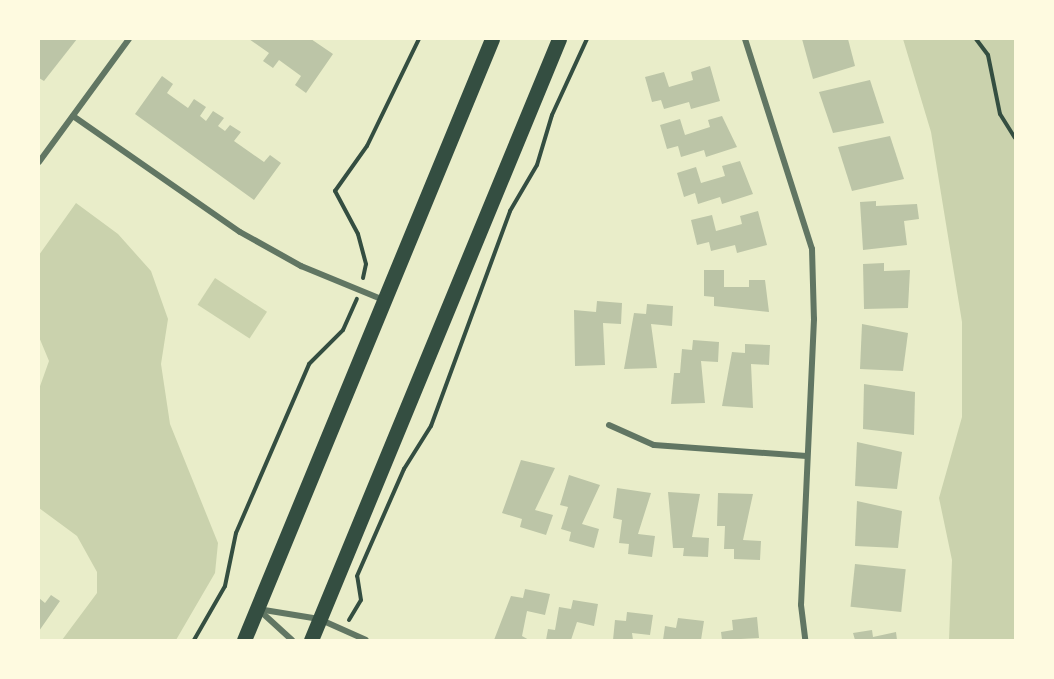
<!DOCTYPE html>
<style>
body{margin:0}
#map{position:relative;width:1054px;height:679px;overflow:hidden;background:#e9edc9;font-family:"Sofia Sans Condensed",sans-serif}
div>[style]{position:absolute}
.green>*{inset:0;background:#cad2ad;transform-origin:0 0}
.building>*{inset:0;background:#bcc5a7;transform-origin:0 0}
.path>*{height:4px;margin:-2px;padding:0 2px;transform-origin:2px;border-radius:2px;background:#344e41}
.minor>*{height:6px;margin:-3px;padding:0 3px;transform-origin:3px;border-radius:3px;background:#617663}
.primary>*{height:15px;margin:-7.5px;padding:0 7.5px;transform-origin:7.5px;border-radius:7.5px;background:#344e41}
span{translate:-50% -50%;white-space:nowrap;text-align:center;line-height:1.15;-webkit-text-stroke:5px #fefae0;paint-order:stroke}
.frame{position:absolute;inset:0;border:40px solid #fefae0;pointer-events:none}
</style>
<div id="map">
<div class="green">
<div style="clip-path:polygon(903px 39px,1015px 39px,1015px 640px,949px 640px,952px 560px,939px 498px,962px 417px,962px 322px,931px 132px)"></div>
<div style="clip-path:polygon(76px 203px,118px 234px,151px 271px,168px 319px,161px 364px,170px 424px,218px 543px,215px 573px,176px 640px,62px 640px,97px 593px,97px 572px,77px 536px,39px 508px,39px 389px,49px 361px,39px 337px,39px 255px)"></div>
<div style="left:215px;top:278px;width:62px;height:32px;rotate:33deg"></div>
</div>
<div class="building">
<div style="clip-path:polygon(39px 39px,77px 39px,44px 81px,39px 78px)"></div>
<div style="clip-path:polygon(249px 39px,311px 39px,333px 54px,306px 93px,295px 85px,301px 76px,279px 60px,273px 68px,263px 61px,269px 53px)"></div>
<div style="clip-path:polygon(802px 39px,848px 39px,855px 66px,813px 79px)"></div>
<div style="clip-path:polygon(710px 66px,720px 101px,691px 109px,689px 102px,664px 109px,661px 100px,652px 102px,645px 77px,664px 72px,669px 87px,693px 80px,691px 72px)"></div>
<div style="clip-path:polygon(162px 76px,173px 84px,167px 93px,188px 108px,194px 99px,206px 107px,200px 116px,206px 121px,213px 111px,224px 118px,218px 126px,225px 131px,230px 125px,241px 132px,234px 141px,264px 162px,270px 155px,281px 163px,254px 200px,135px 114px)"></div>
<div style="clip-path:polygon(870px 80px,884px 123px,833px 133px,819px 92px)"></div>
<div style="clip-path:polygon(722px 116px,737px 147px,706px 157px,704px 150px,681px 157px,678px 146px,667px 149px,660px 125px,680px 119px,685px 135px,710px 127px,708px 120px)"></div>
<div style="clip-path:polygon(890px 136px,904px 179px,852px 191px,838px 147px)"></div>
<div style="clip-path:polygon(740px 161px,753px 194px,722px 204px,720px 197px,698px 204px,695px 193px,684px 197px,677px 173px,696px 167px,701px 183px,725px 176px,722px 166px)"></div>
<div style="clip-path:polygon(876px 201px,876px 206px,917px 204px,919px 219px,904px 221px,907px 245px,863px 250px,860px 202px)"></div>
<div style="clip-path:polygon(758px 211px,767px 245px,737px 253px,735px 245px,711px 251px,709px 242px,697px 245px,691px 220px,712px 215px,716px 231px,742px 224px,740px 216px)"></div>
<div style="clip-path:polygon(884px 263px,884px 271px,910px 270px,908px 308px,864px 309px,863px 264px)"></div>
<div style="clip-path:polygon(704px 270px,724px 270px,724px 287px,749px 287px,749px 280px,765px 280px,769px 312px,714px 306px,714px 297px,704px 296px)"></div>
<div style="clip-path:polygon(597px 301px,622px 303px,621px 324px,603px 323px,605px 365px,575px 366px,574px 310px,596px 312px)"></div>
<div style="clip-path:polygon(647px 304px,673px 306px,672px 326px,651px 324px,657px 368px,624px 369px,634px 313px,646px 314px)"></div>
<div style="clip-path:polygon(862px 324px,908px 333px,903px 371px,860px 369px)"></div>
<div style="clip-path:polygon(693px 340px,719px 342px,718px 362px,701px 361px,705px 403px,671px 404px,674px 373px,680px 373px,682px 349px,692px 350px)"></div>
<div style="clip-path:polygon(745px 344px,770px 345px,769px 365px,751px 364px,753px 408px,722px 406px,732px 352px,745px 353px)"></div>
<div style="clip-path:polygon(864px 384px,915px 392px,914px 435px,863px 429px)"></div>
<div style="clip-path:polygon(857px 442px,902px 452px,897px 489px,855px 486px)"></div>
<div style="clip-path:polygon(521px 460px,555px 468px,535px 510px,553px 515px,546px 535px,520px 527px,522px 519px,502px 513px)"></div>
<div style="clip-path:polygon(569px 475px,600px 485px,582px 524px,599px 529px,594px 548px,569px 541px,571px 532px,561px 529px,568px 507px,560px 505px)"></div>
<div style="clip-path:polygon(617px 488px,651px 493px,638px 534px,655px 536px,652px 557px,628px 554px,629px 544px,619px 543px,622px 520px,613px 518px)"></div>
<div style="clip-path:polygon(668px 492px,700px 494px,692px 537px,709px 538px,708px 557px,683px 556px,684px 548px,673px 548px)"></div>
<div style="clip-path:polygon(718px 493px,753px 494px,743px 540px,761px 541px,760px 560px,734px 559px,734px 549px,724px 549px,725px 526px,717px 526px)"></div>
<div style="clip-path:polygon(857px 501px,902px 511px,898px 548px,855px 546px)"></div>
<div style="left:855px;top:564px;width:51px;height:43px;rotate:6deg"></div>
<div style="clip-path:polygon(525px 589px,550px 594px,545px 615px,527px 611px,522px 636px,529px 640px,494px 640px,511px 596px,523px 598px)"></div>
<div style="clip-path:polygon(51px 595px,60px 601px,39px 631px,39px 598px,45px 603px)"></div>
<div style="clip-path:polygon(573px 600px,598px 604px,594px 626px,577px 622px,571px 640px,546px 640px,548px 629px,555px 630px,559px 607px,571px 609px)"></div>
<div style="clip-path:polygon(627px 612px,653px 615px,650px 635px,632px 633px,633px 640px,613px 640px,615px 620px,626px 621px)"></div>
<div style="clip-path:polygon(757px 617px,759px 638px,722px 640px,721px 632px,733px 630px,732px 620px)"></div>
<div style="clip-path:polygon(678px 618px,704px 621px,701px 640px,663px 640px,665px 626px,676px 628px)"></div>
<div style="clip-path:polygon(872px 630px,873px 637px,896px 632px,897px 640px,855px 640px,853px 633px)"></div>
</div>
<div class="path">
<div style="left:976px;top:39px;width:20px;rotate:53deg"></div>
<div style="left:988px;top:55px;width:60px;rotate:78.5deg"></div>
<div style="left:1000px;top:114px;width:28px;rotate:58deg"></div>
<div style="left:363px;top:278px;width:14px;rotate:-78deg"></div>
<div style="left:366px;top:264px;width:31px;rotate:-105deg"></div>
<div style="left:358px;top:234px;width:49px;rotate:-118.1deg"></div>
<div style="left:335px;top:191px;width:55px;rotate:-54.6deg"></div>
<div style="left:367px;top:146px;width:119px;rotate:-64.1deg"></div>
<div style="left:349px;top:620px;width:23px;rotate:-59deg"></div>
<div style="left:361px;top:600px;width:24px;rotate:-99deg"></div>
<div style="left:357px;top:576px;width:117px;rotate:-66.3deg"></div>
<div style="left:404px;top:469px;width:51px;rotate:-57.9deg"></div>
<div style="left:431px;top:426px;width:229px;rotate:-69.8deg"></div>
<div style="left:510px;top:211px;width:53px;rotate:-59.6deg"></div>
<div style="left:537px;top:165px;width:52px;rotate:-73.3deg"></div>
<div style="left:552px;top:115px;width:84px;rotate:-65.3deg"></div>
<div style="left:194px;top:640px;width:62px;rotate:-60.1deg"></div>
<div style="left:225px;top:586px;width:54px;rotate:-78.3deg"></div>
<div style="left:236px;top:533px;width:184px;rotate:-66.6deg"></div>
<div style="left:309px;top:364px;width:48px;rotate:-45deg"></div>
<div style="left:343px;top:330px;width:34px;rotate:-66deg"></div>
</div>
<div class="minor">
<div style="left:745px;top:39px;width:220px;rotate:72.3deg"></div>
<div style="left:812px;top:249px;width:70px;rotate:88.4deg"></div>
<div style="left:814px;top:319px;width:286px;rotate:92.6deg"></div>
<div style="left:801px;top:605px;width:35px;rotate:83deg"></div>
<div style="left:73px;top:116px;width:203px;rotate:34.8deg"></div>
<div style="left:240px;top:232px;width:70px;rotate:29.1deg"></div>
<div style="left:301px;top:266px;width:90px;rotate:22.3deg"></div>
<div style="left:39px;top:162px;width:152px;rotate:-53.8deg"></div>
<div style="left:609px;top:425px;width:49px;rotate:24deg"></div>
<div style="left:654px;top:445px;width:153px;rotate:4.1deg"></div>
<div style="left:258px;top:609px;width:62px;rotate:9.3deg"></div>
<div style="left:319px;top:619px;width:51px;rotate:24.1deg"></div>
<div style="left:258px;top:609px;width:46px;rotate:42.4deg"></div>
</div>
<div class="primary">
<div style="left:244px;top:640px;width:650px;rotate:-67.58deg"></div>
<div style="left:311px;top:640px;width:650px;rotate:-67.58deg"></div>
</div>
<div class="frame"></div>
</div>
